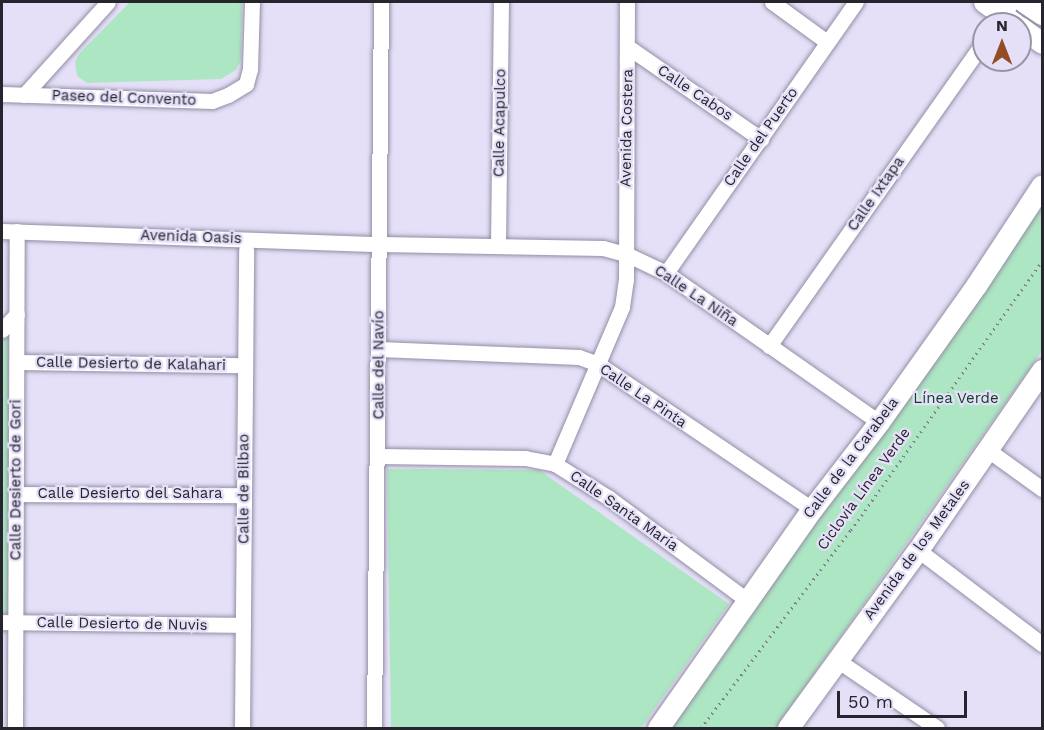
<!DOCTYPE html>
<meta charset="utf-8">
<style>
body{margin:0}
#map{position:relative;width:1044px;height:730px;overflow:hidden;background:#e5e0f8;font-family:"Work Sans",sans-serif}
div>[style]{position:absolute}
.green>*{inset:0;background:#ade6c3}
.path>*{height:3px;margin-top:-1.5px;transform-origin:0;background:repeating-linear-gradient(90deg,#827f8f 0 1.5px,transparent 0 6px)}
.roads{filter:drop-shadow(0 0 2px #938ea4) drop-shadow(0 0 2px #938ea4)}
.street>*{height:15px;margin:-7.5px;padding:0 7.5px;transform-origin:7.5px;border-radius:7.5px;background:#fff}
.secondary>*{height:21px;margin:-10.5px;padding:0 10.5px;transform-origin:10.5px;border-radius:10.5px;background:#fff}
span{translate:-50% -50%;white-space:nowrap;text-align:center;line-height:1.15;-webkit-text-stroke:4.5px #e5e0f8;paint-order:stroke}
.street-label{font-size:15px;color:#26242d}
.park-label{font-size:15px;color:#0d3d25}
.frame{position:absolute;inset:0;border:3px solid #26242d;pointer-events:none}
.north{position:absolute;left:972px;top:12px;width:60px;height:60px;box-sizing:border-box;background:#e5e0f8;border:2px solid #9995a7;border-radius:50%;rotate:0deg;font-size:16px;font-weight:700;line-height:24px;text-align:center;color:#26242d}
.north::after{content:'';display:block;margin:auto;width:21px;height:27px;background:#924d24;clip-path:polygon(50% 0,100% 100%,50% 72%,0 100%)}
.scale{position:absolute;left:837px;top:691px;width:130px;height:27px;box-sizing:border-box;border:3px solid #26242d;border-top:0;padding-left:8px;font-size:18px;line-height:21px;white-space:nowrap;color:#26242d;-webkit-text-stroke:4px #e5e0f8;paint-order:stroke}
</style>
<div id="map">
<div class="green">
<div style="clip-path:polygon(130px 2px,242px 2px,241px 60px,236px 70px,221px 79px,87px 83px,77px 76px,75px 62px,79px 54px)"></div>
<div style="clip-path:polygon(1042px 203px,1042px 351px,776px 728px,671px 728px)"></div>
<div style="clip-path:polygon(11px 331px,8px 614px,2px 614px,2px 341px)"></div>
<div style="clip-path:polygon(387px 469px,539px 470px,729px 604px,641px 728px,391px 728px)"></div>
</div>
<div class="path">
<div style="left:701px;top:728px;width:248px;rotate:-52.9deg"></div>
<div style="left:851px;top:530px;width:330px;rotate:-54.6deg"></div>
</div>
<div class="roads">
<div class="street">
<div style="left:772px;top:2px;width:68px;rotate:36deg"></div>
<div style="left:996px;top:24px;width:27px;rotate:-54deg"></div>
<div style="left:628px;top:47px;width:162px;rotate:34.7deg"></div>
<div style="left:2px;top:94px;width:210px;rotate:1.9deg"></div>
<div style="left:212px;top:101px;width:17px;rotate:-21deg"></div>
<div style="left:228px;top:95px;width:21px;rotate:-31deg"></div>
<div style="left:246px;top:84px;width:16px;rotate:-75deg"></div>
<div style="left:250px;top:69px;width:67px;rotate:-88.3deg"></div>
<div style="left:24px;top:95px;width:125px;rotate:-47.9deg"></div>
<div style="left:2px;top:231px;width:378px;rotate:2deg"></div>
<div style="left:380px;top:244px;width:223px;rotate:1deg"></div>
<div style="left:603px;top:248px;width:24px;rotate:15deg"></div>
<div style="left:626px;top:254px;width:44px;rotate:25.4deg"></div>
<div style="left:666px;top:273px;width:260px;rotate:35deg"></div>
<div style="left:498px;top:245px;width:243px;rotate:-89.3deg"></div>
<div style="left:666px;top:273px;width:331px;rotate:-55deg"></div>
<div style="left:2px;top:330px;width:22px;rotate:-47deg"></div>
<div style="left:769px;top:346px;width:373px;rotate:-54.8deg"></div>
<div style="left:379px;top:349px;width:200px;rotate:2.3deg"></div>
<div style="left:579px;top:357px;width:20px;rotate:20deg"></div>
<div style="left:598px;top:364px;width:258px;rotate:34.1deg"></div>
<div style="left:17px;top:362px;width:228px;rotate:0.8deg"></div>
<div style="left:988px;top:450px;width:67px;rotate:35.8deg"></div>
<div style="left:378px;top:456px;width:147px;rotate:0.8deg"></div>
<div style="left:525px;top:458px;width:31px;rotate:11deg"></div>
<div style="left:555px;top:464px;width:64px;rotate:32.2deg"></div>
<div style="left:609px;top:498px;width:172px;rotate:36.5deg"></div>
<div style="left:555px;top:464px;width:171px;rotate:-66.9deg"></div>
<div style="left:622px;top:307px;width:27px;rotate:-82deg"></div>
<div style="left:626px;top:280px;width:278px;rotate:-89.8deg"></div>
<div style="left:16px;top:494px;width:228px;rotate:0.3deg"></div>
<div style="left:918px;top:550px;width:156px;rotate:37.2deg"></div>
<div style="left:2px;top:622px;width:241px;rotate:0.7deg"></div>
<div style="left:837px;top:660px;width:121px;rotate:34.2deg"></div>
<div style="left:15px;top:728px;width:497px;rotate:-89.8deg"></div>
<div style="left:242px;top:728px;width:478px;rotate:-89.5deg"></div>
<div style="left:374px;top:728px;width:726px;rotate:-89.45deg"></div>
</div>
<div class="secondary">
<div style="left:984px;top:2px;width:38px;rotate:35deg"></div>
<div style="left:1024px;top:2px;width:22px;rotate:34deg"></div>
<div style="left:1020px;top:27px;width:27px;rotate:36deg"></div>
<div style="left:658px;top:728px;width:268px;rotate:-54.9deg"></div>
<div style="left:812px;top:509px;width:110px;rotate:-52.4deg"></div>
<div style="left:879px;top:422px;width:169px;rotate:-54.6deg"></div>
<div style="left:977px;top:284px;width:118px;rotate:-56.7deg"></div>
<div style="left:788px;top:728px;width:220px;rotate:-53.9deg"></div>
<div style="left:918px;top:550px;width:219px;rotate:-55.4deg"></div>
</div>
</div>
<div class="street-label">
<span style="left:695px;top:93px;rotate:34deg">Calle Cabos</span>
<span style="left:124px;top:98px;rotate:2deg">Paseo del Convento</span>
<span style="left:500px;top:123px;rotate:-89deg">Calle Acapulco</span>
<span style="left:627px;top:128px;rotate:-89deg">Avenida Costera</span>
<span style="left:761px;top:137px;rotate:-55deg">Calle del Puerto</span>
<span style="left:876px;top:194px;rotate:-55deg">Calle Ixtapa</span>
<span style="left:191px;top:237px;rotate:2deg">Avenida Oasis</span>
<span style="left:696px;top:296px;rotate:34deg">Calle La Niña</span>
<span style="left:131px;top:364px;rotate:1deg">Calle Desierto de Kalahari</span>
<span style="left:379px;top:365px;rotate:-90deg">Calle del Navío</span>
<span style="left:643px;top:396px;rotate:34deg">Calle La Pinta</span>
<span style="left:851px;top:458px;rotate:-53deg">Calle de la Carabela</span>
<span style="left:16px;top:480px;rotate:-90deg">Calle Desierto de Gori</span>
<span style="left:244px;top:489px;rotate:-90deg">Calle de Bilbao</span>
<span style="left:864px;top:489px;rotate:-54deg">Ciclovía Línea Verde</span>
<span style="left:130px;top:494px">Calle Desierto del Sahara</span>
<span style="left:624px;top:511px;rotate:35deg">Calle Santa María</span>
<span style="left:917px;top:550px;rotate:-54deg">Avenida de los Metales</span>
<span style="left:122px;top:624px;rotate:1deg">Calle Desierto de Nuvis</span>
</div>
<div class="park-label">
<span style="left:956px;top:399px">Línea Verde</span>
</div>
<div class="frame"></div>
<div class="north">N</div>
<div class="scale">50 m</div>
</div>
